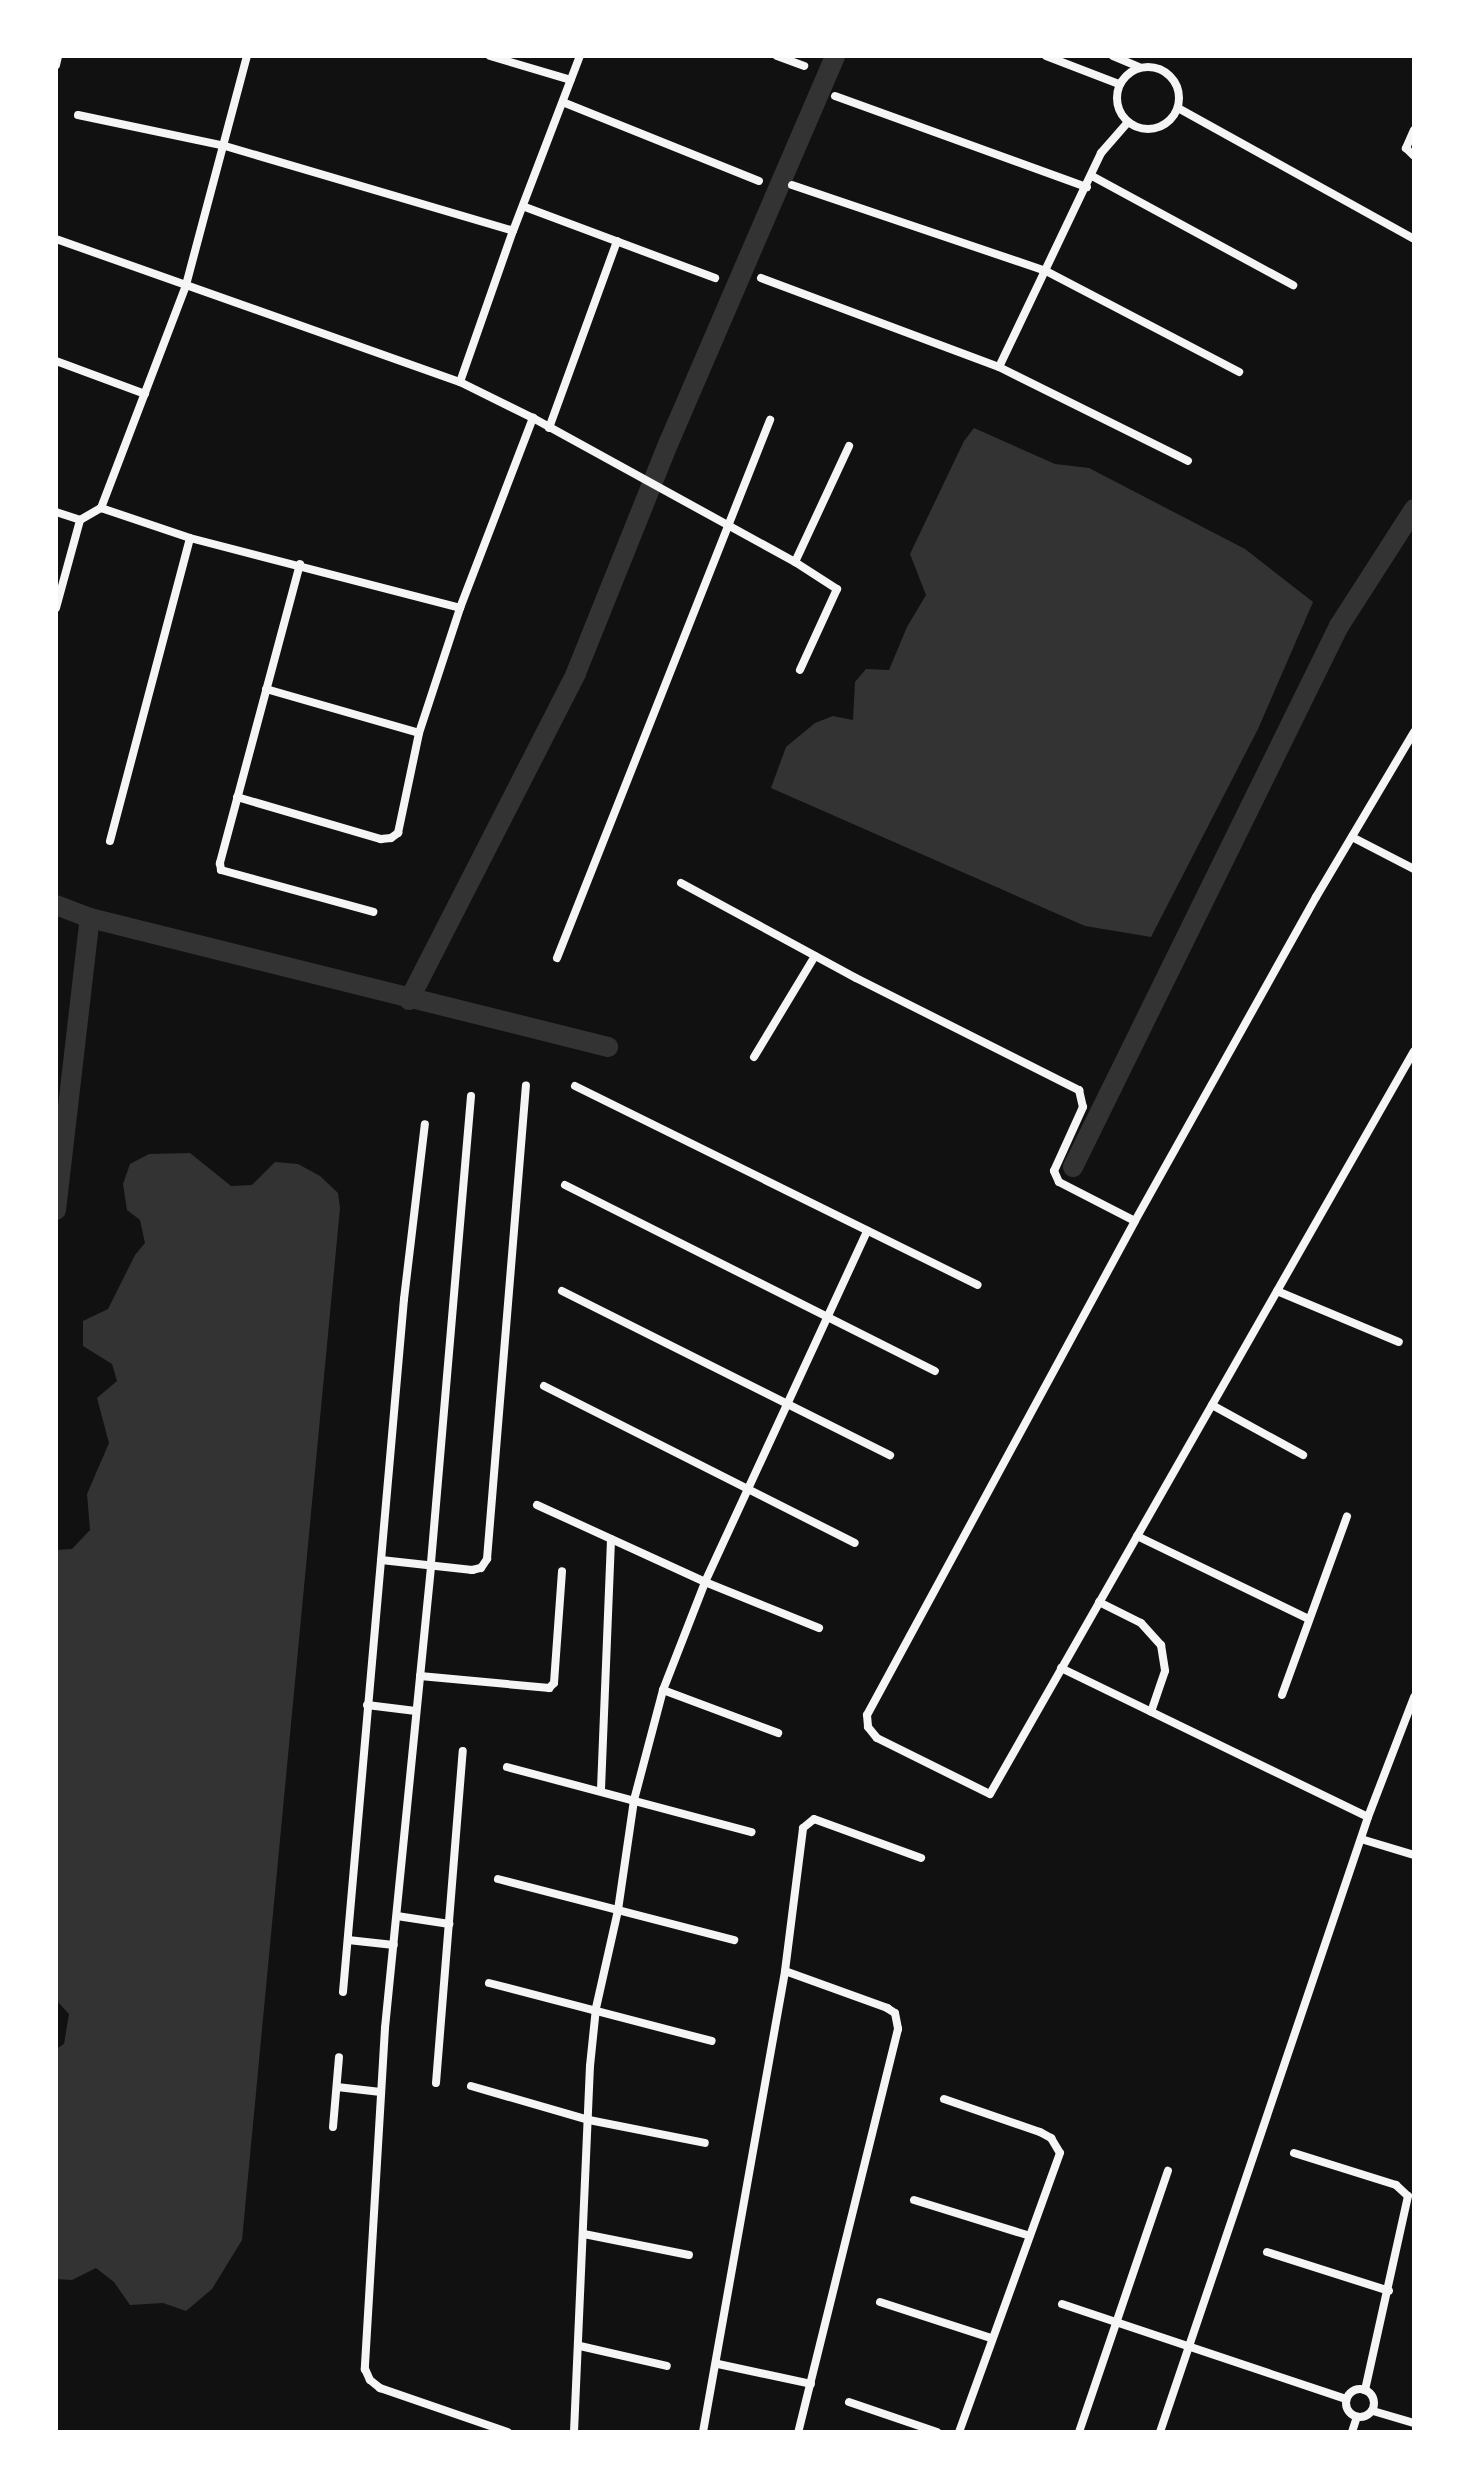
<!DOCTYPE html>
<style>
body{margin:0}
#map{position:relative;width:1470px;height:2488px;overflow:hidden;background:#111;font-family:Signika,sans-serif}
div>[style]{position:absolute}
.water>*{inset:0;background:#333}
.canal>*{height:20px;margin:-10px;padding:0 10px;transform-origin:10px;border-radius:10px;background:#333}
.minor>*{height:8px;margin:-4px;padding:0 4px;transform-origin:4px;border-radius:4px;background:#f5f5f5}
.minor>.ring{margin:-4px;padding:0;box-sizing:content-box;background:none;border:8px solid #f5f5f5;border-radius:50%}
span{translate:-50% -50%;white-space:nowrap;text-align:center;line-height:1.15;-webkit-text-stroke:6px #fff;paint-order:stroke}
.frame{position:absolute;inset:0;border:58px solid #fff;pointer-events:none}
</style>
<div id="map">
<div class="water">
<div style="clip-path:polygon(974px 428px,1055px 464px,1089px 468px,1245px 549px,1313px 602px,1258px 729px,1151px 937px,1085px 926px,771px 788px,786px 747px,815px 723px,833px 716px,853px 720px,855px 682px,866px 669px,889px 670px,907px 627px,926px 595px,910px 554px,964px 441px)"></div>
<div style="clip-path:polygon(190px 1153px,231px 1186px,252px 1185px,275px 1162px,298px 1164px,320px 1176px,338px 1193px,340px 1208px,242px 2240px,212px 2289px,186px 2311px,163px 2303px,130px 2305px,114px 2282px,96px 2268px,72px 2280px,56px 2279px,56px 2049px,64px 2044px,69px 2014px,56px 2000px,56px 1550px,72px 1549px,90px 1530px,87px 1494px,109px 1443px,97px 1398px,117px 1381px,112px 1364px,83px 1346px,83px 1321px,108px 1309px,135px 1255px,145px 1243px,140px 1220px,127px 1210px,123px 1184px,130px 1164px,149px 1154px)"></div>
</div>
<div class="canal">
<div style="left:56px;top:905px;width:36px;rotate:21deg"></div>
<div style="left:90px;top:918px;width:534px;rotate:13.98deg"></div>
<div style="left:409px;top:1000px;width:367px;rotate:-62.9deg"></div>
<div style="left:576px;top:673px;width:249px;rotate:-68.1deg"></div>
<div style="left:669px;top:442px;width:420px;rotate:-66.7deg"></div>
<div style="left:1073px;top:1167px;width:603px;rotate:-63.82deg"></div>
<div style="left:1339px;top:626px;width:139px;rotate:-57.3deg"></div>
<div style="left:56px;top:1210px;width:294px;rotate:-83.4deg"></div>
</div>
<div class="minor">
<div style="left:490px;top:56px;width:84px;rotate:16.5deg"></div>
<div style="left:777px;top:56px;width:29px;rotate:20deg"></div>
<div style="left:1046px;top:56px;width:78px;rotate:21deg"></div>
<div style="left:1113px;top:56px;width:28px;rotate:23deg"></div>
<div style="left:56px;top:65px;width:9px;rotate:-77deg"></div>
<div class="ring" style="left:1117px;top:67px;width:54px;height:54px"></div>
<div style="left:835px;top:96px;width:268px;rotate:19.9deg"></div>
<div style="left:565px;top:103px;width:209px;rotate:21.9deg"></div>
<div style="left:1178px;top:108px;width:270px;rotate:29deg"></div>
<div style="left:78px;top:115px;width:150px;rotate:11.9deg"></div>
<div style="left:225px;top:146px;width:300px;rotate:16.4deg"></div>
<div style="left:1414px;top:130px;width:20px;rotate:114deg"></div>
<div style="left:1406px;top:148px;width:11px;rotate:45deg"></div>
<div style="left:1092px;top:176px;width:229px;rotate:28.5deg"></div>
<div style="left:792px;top:185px;width:268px;rotate:18.7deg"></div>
<div style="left:1046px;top:271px;width:218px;rotate:27.6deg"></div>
<div style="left:525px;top:207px;width:203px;rotate:20.5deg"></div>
<div style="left:56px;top:239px;width:429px;rotate:19.5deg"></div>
<div style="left:460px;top:382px;width:81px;rotate:26.3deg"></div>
<div style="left:533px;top:418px;width:299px;rotate:28.8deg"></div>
<div style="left:795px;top:562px;width:50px;rotate:32.7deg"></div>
<div style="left:837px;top:589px;width:89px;rotate:114.6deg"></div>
<div style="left:761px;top:278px;width:254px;rotate:20.5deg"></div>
<div style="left:999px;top:367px;width:237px;rotate:-64.5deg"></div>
<div style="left:1101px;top:153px;width:41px;rotate:-48.9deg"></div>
<div style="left:56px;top:361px;width:95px;rotate:20.3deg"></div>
<div style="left:999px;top:367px;width:211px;rotate:26.4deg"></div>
<div style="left:460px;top:382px;width:160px;rotate:-70.7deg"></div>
<div style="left:513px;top:231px;width:187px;rotate:-69.1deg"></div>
<div style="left:549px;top:428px;width:199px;rotate:-70deg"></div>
<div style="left:101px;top:508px;width:239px;rotate:-69.1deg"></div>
<div style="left:186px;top:285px;width:237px;rotate:-75.1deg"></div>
<div style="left:101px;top:508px;width:94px;rotate:18.6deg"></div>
<div style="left:190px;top:538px;width:279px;rotate:14.5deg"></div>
<div style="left:56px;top:512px;width:25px;rotate:18deg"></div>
<div style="left:80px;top:520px;width:24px;rotate:-30deg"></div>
<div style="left:795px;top:562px;width:128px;rotate:-65deg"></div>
<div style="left:300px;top:564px;width:310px;rotate:105deg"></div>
<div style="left:220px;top:863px;width:7px;rotate:82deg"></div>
<div style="left:221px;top:870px;width:158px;rotate:15.4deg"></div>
<div style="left:56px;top:608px;width:91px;rotate:-74.7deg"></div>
<div style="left:266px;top:689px;width:159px;rotate:16deg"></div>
<div style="left:1414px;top:732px;width:192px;rotate:120.7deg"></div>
<div style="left:1316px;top:897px;width:371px;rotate:119.2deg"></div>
<div style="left:1135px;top:1221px;width:562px;rotate:118.48deg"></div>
<div style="left:867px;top:1715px;width:12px;rotate:85deg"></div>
<div style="left:868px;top:1727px;width:14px;rotate:51deg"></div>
<div style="left:877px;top:1738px;width:126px;rotate:26.4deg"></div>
<div style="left:990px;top:1794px;width:855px;rotate:-60.29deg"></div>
<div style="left:237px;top:797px;width:150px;rotate:16.3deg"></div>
<div style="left:381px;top:839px;width:10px;rotate:-6deg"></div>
<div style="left:391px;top:838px;width:9px;rotate:-36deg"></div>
<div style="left:398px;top:833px;width:102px;rotate:-78.1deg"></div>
<div style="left:419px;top:733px;width:132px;rotate:-71.8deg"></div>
<div style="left:460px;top:608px;width:204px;rotate:-69deg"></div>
<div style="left:1352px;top:837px;width:70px;rotate:27.3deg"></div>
<div style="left:110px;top:841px;width:313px;rotate:-75.2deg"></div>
<div style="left:681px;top:883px;width:199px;rotate:28.5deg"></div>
<div style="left:856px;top:978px;width:250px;rotate:26.7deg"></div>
<div style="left:1079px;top:1090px;width:17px;rotate:77deg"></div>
<div style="left:1083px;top:1107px;width:70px;rotate:114.4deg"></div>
<div style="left:1054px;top:1171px;width:12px;rotate:66deg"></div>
<div style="left:1059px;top:1182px;width:85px;rotate:27.2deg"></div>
<div style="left:557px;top:958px;width:579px;rotate:-68.4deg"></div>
<div style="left:754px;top:1057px;width:118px;rotate:-58.9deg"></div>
<div style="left:575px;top:1086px;width:449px;rotate:26.3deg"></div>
<div style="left:471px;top:1096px;width:473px;rotate:94.9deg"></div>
<div style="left:431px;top:1567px;width:463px;rotate:95.7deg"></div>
<div style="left:385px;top:2028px;width:342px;rotate:93.4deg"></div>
<div style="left:365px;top:2369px;width:12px;rotate:66deg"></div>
<div style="left:370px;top:2380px;width:13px;rotate:39deg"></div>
<div style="left:380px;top:2388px;width:135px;rotate:19deg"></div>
<div style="left:565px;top:1185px;width:414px;rotate:26.7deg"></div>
<div style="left:562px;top:1291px;width:367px;rotate:26.6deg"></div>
<div style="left:1277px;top:1291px;width:132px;rotate:22.7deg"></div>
<div style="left:544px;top:1386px;width:348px;rotate:26.8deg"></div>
<div style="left:1212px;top:1405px;width:104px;rotate:28.8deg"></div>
<div style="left:537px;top:1505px;width:185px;rotate:24.6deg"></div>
<div style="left:705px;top:1582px;width:123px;rotate:22deg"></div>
<div style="left:1137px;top:1536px;width:191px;rotate:25.8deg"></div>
<div style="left:381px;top:1560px;width:92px;rotate:6.3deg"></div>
<div style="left:472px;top:1570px;width:9px;rotate:-13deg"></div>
<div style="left:481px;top:1568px;width:11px;rotate:-56deg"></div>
<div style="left:487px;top:1559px;width:475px;rotate:-85.3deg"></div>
<div style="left:1099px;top:1602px;width:47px;rotate:26.6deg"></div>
<div style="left:1141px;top:1623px;width:30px;rotate:48deg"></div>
<div style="left:1161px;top:1645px;width:26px;rotate:81deg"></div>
<div style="left:1165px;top:1671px;width:43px;rotate:108.9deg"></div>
<div style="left:1061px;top:1668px;width:341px;rotate:25.9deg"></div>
<div style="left:420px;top:1676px;width:130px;rotate:5.3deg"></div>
<div style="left:549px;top:1688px;width:7px;rotate:-45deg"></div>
<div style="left:554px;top:1683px;width:112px;rotate:-85.9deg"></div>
<div style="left:663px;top:1690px;width:123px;rotate:20.5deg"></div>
<div style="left:1282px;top:1695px;width:190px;rotate:-70deg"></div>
<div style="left:367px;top:1705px;width:49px;rotate:7deg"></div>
<div style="left:507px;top:1767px;width:253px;rotate:14.9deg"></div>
<div style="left:601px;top:1789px;width:250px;rotate:-87.7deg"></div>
<div style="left:1361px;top:1839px;width:55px;rotate:16.8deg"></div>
<div style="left:498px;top:1879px;width:244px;rotate:14.5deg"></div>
<div style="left:397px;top:1916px;width:53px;rotate:8.7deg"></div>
<div style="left:348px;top:1940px;width:46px;rotate:6.2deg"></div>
<div style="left:785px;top:1971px;width:109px;rotate:19.9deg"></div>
<div style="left:887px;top:2008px;width:9px;rotate:32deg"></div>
<div style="left:895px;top:2013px;width:16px;rotate:79deg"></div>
<div style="left:898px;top:2029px;width:415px;rotate:103.9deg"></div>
<div style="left:489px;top:1983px;width:230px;rotate:14.6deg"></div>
<div style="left:343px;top:1992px;width:696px;rotate:-84.97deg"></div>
<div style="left:404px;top:1299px;width:176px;rotate:-83.2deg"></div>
<div style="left:436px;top:2083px;width:333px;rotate:-85.4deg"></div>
<div style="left:471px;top:2086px;width:123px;rotate:16.1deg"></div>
<div style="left:589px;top:2120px;width:118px;rotate:11.2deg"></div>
<div style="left:337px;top:2087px;width:44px;rotate:6.5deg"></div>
<div style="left:944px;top:2099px;width:102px;rotate:19deg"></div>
<div style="left:1040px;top:2132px;width:13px;rotate:29deg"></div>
<div style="left:1051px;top:2138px;width:17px;rotate:59deg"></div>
<div style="left:1060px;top:2153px;width:297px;rotate:109.9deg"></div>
<div style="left:333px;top:2127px;width:70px;rotate:-85.1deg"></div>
<div style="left:1294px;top:2153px;width:107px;rotate:17.4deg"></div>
<div style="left:1396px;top:2185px;width:16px;rotate:43deg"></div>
<div style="left:1408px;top:2196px;width:199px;rotate:102.5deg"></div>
<div style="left:914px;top:2200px;width:121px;rotate:17.2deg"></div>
<div style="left:584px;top:2234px;width:107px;rotate:11.3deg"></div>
<div style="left:1267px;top:2252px;width:128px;rotate:17.7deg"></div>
<div style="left:880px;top:2302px;width:117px;rotate:18deg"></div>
<div style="left:1062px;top:2304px;width:299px;rotate:18.5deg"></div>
<div style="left:580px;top:2346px;width:89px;rotate:12.9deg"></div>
<div style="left:718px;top:2364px;width:95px;rotate:12.1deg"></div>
<div class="ring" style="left:1346px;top:2389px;width:20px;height:20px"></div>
<div style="left:849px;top:2402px;width:93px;rotate:18.8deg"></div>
<div style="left:1373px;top:2411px;width:43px;rotate:16.3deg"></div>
<div style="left:574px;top:2432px;width:366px;rotate:-87.5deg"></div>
<div style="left:590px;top:2066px;width:58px;rotate:-84.1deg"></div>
<div style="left:596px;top:2008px;width:100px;rotate:-77.3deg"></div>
<div style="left:618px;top:1910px;width:111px;rotate:-81.7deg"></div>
<div style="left:634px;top:1800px;width:114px;rotate:-75.2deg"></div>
<div style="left:663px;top:1690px;width:116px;rotate:-68.7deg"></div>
<div style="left:705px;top:1582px;width:387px;rotate:-65.2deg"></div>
<div style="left:703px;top:2432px;width:468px;rotate:-79.9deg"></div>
<div style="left:785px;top:1971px;width:144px;rotate:-82.8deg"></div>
<div style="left:803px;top:1828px;width:14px;rotate:-39deg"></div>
<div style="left:814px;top:1819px;width:114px;rotate:20deg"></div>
<div style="left:1079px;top:2432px;width:276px;rotate:-71.2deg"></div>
<div style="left:1160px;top:2432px;width:649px;rotate:-71.31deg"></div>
<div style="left:1368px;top:1817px;width:129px;rotate:-69deg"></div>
<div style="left:1352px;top:2432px;width:16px;rotate:-72deg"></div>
</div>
<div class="frame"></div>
</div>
